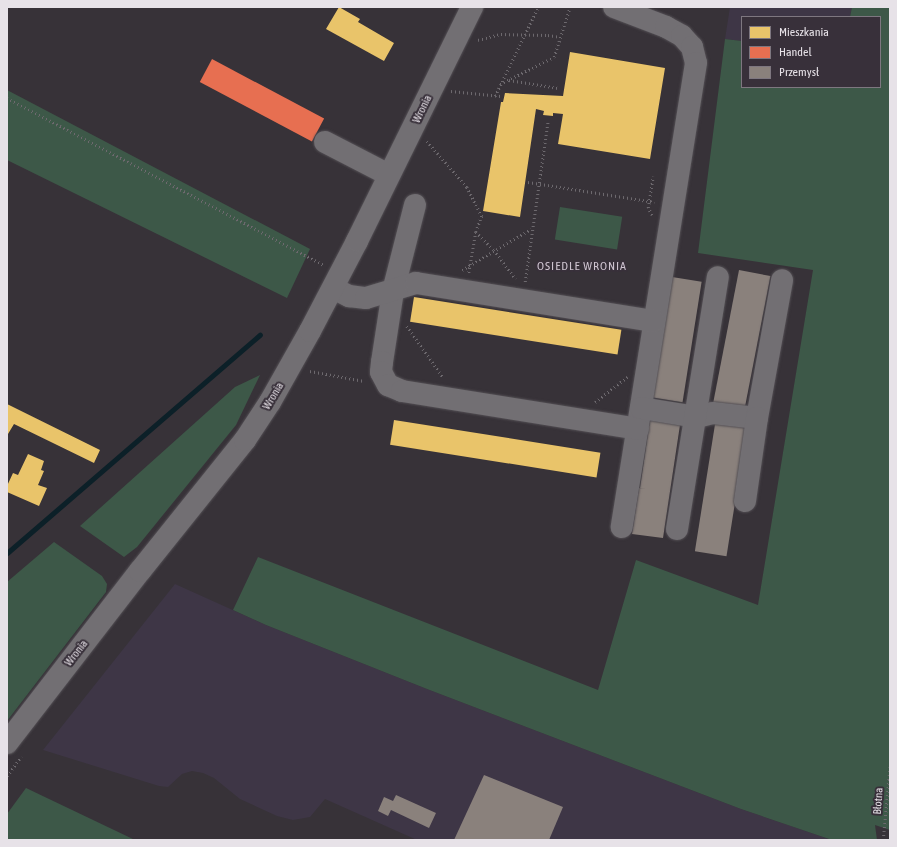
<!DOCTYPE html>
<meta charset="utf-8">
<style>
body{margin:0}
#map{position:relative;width:897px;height:847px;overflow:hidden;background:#373238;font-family:"Asap Condensed",sans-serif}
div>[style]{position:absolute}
.industrial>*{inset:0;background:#3e3646}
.green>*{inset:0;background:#3d5848;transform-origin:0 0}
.homes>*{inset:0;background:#e9c46a;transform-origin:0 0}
.shops>*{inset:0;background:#e76f51;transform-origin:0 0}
.industry>*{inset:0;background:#8a817c;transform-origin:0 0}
.stream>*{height:5px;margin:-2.5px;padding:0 2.5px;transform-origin:2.5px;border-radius:2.5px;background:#0c2028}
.path>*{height:2.5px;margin-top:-1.25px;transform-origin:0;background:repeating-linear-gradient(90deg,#6d696e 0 1px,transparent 0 4px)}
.roads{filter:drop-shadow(0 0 1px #534f54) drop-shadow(0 0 1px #534f54)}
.minor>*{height:22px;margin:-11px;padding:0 11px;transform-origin:11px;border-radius:11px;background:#726f73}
span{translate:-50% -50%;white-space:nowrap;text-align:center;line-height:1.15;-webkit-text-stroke:4px #38303a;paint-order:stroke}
.street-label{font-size:11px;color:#e7e2e8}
.neighbourhood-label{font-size:12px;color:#cec3d0;letter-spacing:1px}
.frame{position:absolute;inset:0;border:8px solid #e7e2e8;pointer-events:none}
.legend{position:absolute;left:741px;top:16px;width:140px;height:72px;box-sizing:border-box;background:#38303a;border:1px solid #7e7780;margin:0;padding:5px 7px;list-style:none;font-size:12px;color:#e7e2e8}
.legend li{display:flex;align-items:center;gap:8px;height:20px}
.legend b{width:20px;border:1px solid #7e7780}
</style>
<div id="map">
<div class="industrial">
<div style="clip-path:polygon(730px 7px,852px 7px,850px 17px,742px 17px,742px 41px,725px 39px)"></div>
<div style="clip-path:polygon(175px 584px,266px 625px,427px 689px,741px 809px,832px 840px,417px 840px,325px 799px,310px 817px,293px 820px,277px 816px,240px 799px,214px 778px,203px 773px,192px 771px,182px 774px,168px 787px,159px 786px,43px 750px)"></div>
</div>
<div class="green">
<div style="clip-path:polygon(852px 7px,890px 7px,890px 830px,875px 825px,877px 840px,832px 840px,741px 809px,427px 689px,266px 625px,233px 610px,258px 557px,598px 690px,636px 560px,758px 605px,813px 270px,698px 253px,725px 39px,742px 41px,742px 87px,880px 87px,880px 17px,850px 17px)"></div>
<div style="clip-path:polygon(7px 90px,310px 249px,287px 298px,7px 160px)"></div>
<div style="left:560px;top:207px;width:63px;height:33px;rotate:9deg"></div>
<div style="clip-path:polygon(260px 375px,236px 425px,137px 547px,124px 557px,80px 526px,235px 387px)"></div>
<div style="clip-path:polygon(54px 542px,102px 576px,107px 584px,106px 592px,7px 721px,7px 582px)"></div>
<div style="clip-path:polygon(26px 788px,135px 840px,7px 840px,7px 814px)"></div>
</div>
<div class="homes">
<div style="clip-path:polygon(339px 7px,360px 19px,358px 22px,394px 43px,384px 61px,326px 29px)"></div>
<div style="clip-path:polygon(570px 52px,665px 68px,650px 159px,558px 144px,563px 114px,553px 113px,553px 116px,543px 115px,544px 111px,536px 109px,520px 217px,483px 211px,501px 102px,503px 102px,505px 93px,563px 96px)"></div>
<div style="left:414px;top:297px;width:210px;height:25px;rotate:9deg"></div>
<div style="clip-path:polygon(7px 404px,100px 450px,94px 463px,14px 424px,8px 434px,7px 434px)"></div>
<div style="left:394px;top:420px;width:209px;height:25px;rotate:9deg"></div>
<div style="clip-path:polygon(28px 454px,44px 461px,41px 470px,44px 471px,38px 485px,47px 488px,39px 506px,7px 492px,7px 486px,13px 473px,18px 475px)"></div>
</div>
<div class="shops">
<div style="left:212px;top:59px;width:127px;height:26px;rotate:28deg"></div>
</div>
<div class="industry">
<div style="left:739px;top:270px;width:32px;height:139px;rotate:11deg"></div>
<div style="left:672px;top:277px;width:30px;height:122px;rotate:9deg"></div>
<div style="left:716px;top:418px;width:32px;height:135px;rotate:9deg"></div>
<div style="clip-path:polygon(650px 420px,680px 425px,663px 538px,632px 534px,639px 488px,646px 489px,640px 488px)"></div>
<div style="clip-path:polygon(484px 775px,563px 807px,549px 840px,454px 840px)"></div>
<div style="clip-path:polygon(396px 795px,436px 813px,429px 828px,391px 810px,388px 816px,378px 811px,384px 797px,393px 801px)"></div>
</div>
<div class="stream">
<div style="left:7px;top:553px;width:334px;rotate:-40.8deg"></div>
</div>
<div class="path">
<div style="left:478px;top:40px;width:24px;rotate:-15deg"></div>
<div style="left:501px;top:34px;width:47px;rotate:1.2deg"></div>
<div style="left:548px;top:35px;width:12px;rotate:9deg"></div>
<div style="left:509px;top:80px;width:50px;rotate:9.3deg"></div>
<div style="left:500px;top:84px;width:60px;rotate:-26.6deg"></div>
<div style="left:554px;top:57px;width:52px;rotate:-72.3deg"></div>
<div style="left:451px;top:91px;width:50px;rotate:5.7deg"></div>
<div style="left:495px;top:96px;width:99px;rotate:-64.2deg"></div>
<div style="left:7px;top:98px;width:358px;rotate:27.8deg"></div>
<div style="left:427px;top:141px;width:61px;rotate:49deg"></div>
<div style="left:467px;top:187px;width:33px;rotate:63deg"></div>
<div style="left:482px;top:216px;width:17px;rotate:111deg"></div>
<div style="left:476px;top:232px;width:42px;rotate:99.7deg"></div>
<div style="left:528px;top:182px;width:128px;rotate:9deg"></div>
<div style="left:652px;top:215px;width:8px;rotate:-120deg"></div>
<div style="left:648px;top:208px;width:32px;rotate:-81deg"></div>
<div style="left:476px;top:232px;width:25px;rotate:45deg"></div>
<div style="left:494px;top:250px;width:36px;rotate:53deg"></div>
<div style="left:462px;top:270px;width:80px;rotate:-30.7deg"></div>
<div style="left:525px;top:282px;width:163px;rotate:-81.9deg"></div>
<div style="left:407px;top:326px;width:62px;rotate:54.8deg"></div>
<div style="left:310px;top:371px;width:55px;rotate:10.5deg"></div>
<div style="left:595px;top:402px;width:41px;rotate:-38deg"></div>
<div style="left:7px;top:776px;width:24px;rotate:-54deg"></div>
<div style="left:883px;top:840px;width:76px;rotate:-84.7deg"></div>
</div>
<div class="roads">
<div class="minor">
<div style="left:614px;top:7px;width:56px;rotate:21deg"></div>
<div style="left:666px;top:27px;width:18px;rotate:29deg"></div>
<div style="left:682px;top:36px;width:15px;rotate:48deg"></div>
<div style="left:692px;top:47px;width:16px;rotate:76deg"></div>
<div style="left:696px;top:63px;width:470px;rotate:99.1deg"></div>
<div style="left:325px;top:142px;width:72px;rotate:27.3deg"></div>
<div style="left:415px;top:205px;width:89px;rotate:104.3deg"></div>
<div style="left:393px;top:291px;width:72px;rotate:98.8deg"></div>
<div style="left:382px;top:362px;width:10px;rotate:96deg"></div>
<div style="left:381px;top:372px;width:15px;rotate:62deg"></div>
<div style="left:388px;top:385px;width:15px;rotate:23deg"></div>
<div style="left:402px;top:391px;width:239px;rotate:9.1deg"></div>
<div style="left:333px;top:288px;width:18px;rotate:27deg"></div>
<div style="left:349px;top:296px;width:17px;rotate:7deg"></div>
<div style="left:366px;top:298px;width:52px;rotate:-16.7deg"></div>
<div style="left:416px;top:283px;width:241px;rotate:9.1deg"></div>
<div style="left:641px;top:408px;width:57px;rotate:9.1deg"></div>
<div style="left:697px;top:417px;width:16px;rotate:-14deg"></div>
<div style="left:713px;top:413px;width:44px;rotate:6.5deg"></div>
<div style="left:757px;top:418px;width:140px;rotate:-79.7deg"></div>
<div style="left:745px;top:501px;width:84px;rotate:-81.8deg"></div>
<div style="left:677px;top:529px;width:255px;rotate:-80.8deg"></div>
<div style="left:7px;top:743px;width:217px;rotate:-52.3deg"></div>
<div style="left:140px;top:571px;width:168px;rotate:-51.3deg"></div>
<div style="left:245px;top:440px;width:45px;rotate:-56.7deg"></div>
<div style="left:270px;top:402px;width:81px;rotate:-60.6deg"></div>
<div style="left:310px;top:331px;width:102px;rotate:-62.4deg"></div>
<div style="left:357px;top:241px;width:261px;rotate:-63.8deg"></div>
</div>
</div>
<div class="street-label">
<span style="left:422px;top:109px;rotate:-64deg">Wronia</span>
<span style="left:273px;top:396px;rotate:-59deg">Wronia</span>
<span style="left:76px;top:653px;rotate:-52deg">Wronia</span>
<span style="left:878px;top:801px;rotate:-86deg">Błotna</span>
</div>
<div class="neighbourhood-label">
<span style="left:582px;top:267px">OSIEDLE WRONIA</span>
</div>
<div class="frame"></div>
<ul class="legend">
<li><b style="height:11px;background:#e9c46a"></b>Mieszkania</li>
<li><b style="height:11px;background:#e76f51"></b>Handel</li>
<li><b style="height:11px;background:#8a817c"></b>Przemysł</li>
</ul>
</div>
